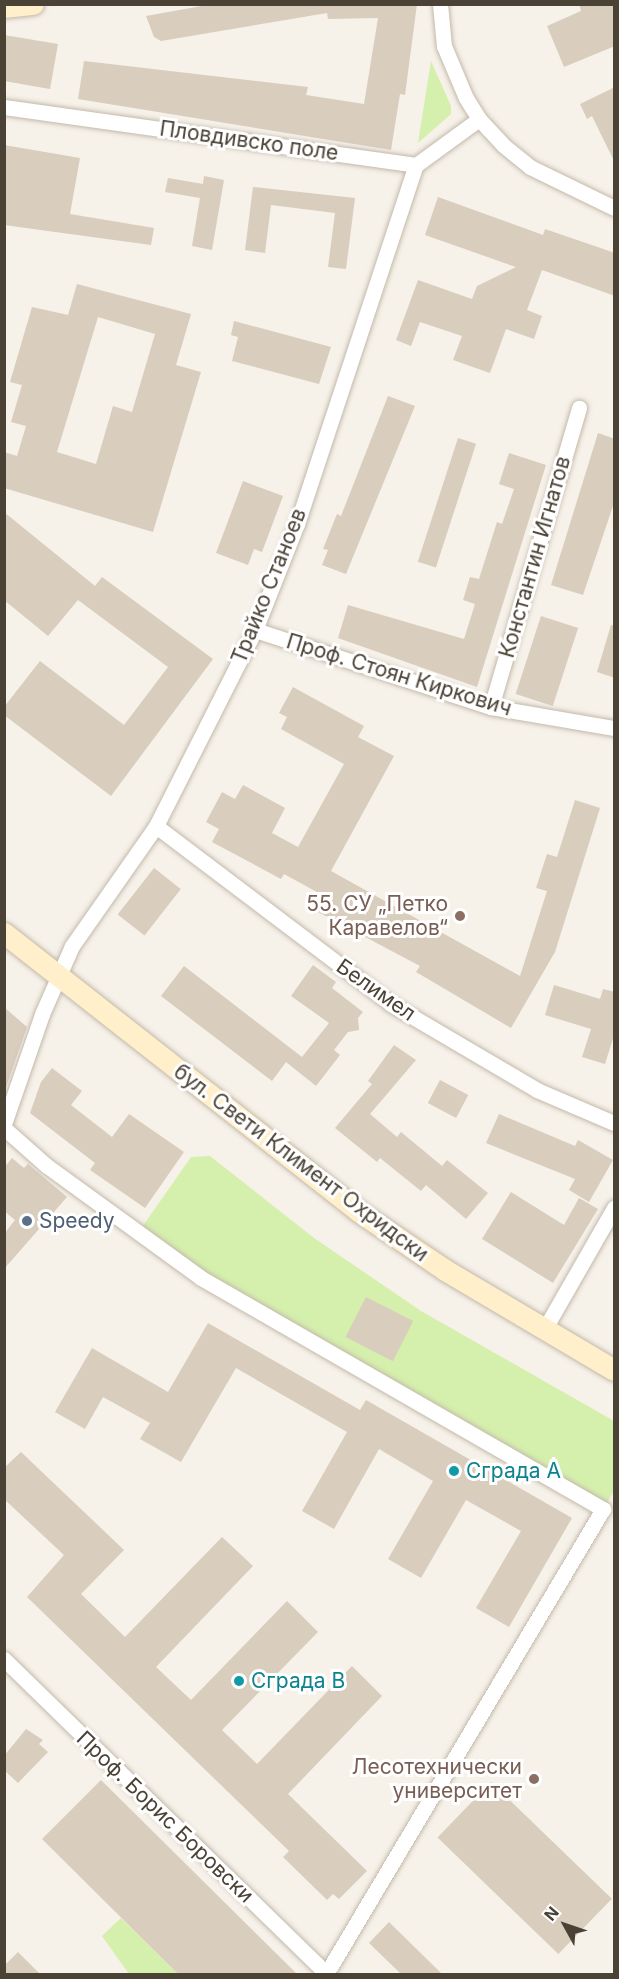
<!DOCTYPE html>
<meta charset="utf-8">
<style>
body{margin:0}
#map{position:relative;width:619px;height:1979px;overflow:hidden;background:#f6f1e9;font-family:Inter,sans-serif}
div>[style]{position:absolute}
.green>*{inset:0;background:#d5efad}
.building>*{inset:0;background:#d9cdbd;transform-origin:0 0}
.roads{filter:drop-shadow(0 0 2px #c3b9aa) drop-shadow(0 0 2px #c3b9aa)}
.minor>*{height:15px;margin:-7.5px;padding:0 7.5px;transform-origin:7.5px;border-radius:7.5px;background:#fff}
.secondary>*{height:21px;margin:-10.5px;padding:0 10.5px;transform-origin:10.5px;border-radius:10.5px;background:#ffefca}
.dots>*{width:16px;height:16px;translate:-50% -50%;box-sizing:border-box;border:3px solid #fff;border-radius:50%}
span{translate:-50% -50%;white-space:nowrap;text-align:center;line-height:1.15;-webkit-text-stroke:6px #fff;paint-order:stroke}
.street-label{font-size:21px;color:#4b4236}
.education-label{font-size:21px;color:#785e54}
.right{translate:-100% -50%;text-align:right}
.service-label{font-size:21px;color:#4e5e75}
.left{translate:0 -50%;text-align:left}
.culture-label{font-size:21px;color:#0d838f}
.frame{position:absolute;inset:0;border:6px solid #4b4236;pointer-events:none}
.north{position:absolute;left:535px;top:1895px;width:60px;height:60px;-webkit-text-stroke:4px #fff;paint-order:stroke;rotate:310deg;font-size:16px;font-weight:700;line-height:24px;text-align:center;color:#4b4236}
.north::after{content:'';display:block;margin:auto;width:21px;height:27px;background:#4b4236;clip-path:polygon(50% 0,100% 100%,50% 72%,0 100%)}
</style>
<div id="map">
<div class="green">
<div style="clip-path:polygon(431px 61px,451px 106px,451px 114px,418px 143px)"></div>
<div style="clip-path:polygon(210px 1156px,314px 1238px,421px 1311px,614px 1421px,614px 1491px,603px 1509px,138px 1233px,191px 1157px)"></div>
<div style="clip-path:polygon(121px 1918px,178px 1974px,129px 1974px,102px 1936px)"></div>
</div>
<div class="building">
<div style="clip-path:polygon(213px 4px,417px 4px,405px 95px,400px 94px,391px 150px,78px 99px,84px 61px,308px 87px,306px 95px,364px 104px,378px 18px,328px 19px,327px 13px,161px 41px,154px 37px,146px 16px)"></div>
<div style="clip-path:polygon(579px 4px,615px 4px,615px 46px,564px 67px,547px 26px,581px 11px)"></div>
<div style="clip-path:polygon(4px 35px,58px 44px,50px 89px,4px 81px)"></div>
<div style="clip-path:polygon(615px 87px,615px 163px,592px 116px,587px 119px,580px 104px)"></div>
<div style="clip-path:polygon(4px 145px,80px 158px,70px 214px,154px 228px,151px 245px,4px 225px)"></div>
<div style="clip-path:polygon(204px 176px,224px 180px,212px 250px,192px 246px,200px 198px,165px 192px,168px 178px,203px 184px)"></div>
<div style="clip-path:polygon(253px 187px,355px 198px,346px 269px,328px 267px,335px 213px,271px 205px,265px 253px,245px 250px)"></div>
<div style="clip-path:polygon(438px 197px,543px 235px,545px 229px,615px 253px,615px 296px,542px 270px,527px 310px,542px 316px,534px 339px,506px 329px,490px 373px,453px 360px,462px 336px,420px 322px,411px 346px,396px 340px,418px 280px,472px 299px,477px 286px,516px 267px,425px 235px)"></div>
<div style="clip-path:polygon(evenodd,77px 284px,191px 314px,176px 365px,201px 372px,153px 532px,4px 488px,4px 452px,17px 456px,26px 426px,11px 422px,22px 385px,10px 382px,32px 307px,68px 315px,77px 284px,98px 317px,155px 334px,132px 412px,113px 406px,96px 464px,57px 452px,98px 317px)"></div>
<div style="clip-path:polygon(234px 321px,331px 347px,319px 384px,232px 361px,238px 337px,231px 335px)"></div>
<div style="clip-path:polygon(388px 396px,415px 406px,346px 574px,322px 565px,328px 550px,323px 549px,337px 514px,341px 516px)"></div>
<div style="clip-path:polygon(598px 433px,615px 439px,615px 500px,583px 595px,551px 585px)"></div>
<div style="left:458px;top:438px;width:19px;height:130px;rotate:18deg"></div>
<div style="clip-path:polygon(509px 453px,546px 465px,477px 687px,338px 638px,348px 605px,464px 639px,475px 604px,463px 600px,470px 577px,479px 579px,497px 522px,502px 524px,514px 489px,499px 484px)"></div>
<div style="clip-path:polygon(243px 481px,283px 496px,262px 552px,254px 549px,248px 565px,216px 553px)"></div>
<div style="clip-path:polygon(4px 512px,95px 586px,102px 577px,213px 659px,111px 796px,4px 715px,4px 707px,40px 661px,124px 725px,168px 667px,78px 600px,48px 636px,4px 600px)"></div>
<div style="left:541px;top:616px;width:39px;height:82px;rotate:18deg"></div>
<div style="clip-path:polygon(611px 625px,615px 626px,615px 678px,597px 672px)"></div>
<div style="clip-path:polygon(293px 687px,364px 726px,358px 737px,394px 756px,331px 871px,520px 976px,547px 891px,536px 888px,547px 854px,557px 857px,575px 800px,600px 808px,555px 952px,511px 1028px,416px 972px,420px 966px,318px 912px,326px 897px,284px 874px,281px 879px,212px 842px,219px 829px,206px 822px,222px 792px,235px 799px,243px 785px,285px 808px,272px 833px,298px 847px,344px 764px,281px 729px,287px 717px,279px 713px)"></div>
<div style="left:154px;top:868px;width:34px;height:59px;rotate:38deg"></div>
<div style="clip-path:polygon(313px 965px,336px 982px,332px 988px,363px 1012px,358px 1018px,359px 1030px,348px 1032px,334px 1050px,340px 1055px,316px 1086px,286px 1062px,272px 1081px,161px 996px,184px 966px,302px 1057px,329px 1023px,291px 996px)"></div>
<div style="clip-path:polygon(554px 985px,600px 999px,603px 989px,615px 992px,615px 1032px,605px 1064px,582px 1057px,591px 1029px,545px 1015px)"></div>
<div style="clip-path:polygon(4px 1007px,27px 1027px,4px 1093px)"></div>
<div style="clip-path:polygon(394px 1045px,416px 1060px,370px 1114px,397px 1137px,401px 1132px,442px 1166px,447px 1160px,488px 1193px,466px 1219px,426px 1185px,421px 1191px,380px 1158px,377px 1162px,335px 1128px,372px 1084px,368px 1081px)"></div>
<div style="clip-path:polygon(52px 1068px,82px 1091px,71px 1105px,112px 1137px,129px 1114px,184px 1152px,145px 1208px,90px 1170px,95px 1163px,30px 1113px,41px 1082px)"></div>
<div style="left:440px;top:1080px;width:32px;height:26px;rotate:28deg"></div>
<div style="clip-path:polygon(499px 1114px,575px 1146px,578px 1140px,613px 1160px,589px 1202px,569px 1190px,575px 1179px,486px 1143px)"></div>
<div style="clip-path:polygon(12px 1158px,24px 1168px,28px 1164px,67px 1197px,4px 1269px,4px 1234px,15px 1220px,4px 1211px,4px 1168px)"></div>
<div style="clip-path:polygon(511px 1192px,564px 1225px,579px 1198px,598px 1209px,553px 1283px,482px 1239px)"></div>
<div style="left:366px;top:1297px;width:53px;height:45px;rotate:27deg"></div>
<div style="clip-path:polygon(208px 1323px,360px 1410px,366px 1400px,572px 1518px,509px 1627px,476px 1608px,521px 1531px,466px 1500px,421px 1578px,388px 1559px,433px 1481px,379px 1449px,334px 1529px,302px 1511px,347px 1432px,236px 1368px,181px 1462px,140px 1439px,150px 1423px,103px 1397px,85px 1429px,55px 1412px,92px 1348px,168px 1392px)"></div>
<div style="clip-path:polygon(21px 1452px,124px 1550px,81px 1594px,125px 1637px,222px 1537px,253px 1566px,156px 1667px,191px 1700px,287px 1601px,318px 1632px,222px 1730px,257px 1764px,352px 1666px,382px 1696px,288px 1794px,367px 1871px,339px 1899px,333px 1894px,327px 1900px,283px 1857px,289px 1851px,27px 1597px,64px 1555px,4px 1499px,4px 1468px)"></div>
<div style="clip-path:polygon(26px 1729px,43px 1740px,39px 1744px,48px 1752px,18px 1783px,4px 1770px,4px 1756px)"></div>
<div style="clip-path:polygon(101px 1780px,297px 1974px,178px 1974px,42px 1839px)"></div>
<div style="left:491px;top:1782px;width:168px;height:77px;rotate:44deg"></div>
<div style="clip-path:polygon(389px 1922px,442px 1974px,401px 1974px,369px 1943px)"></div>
<div style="clip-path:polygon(18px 1952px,40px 1974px,4px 1974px,4px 1966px)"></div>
</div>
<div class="roads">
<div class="minor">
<div style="left:440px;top:4px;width:42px;rotate:84.6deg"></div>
<div style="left:444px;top:46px;width:56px;rotate:67.1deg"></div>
<div style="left:466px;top:98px;width:25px;rotate:58deg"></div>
<div style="left:4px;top:107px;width:416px;rotate:8deg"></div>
<div style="left:416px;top:165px;width:78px;rotate:-36.1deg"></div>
<div style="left:479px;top:119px;width:35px;rotate:47deg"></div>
<div style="left:503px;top:145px;width:35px;rotate:39deg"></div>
<div style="left:530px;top:167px;width:93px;rotate:26deg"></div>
<div style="left:255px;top:630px;width:248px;rotate:18.1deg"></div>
<div style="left:491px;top:707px;width:125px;rotate:9.7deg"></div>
<div style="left:491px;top:707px;width:312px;rotate:-73.6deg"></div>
<div style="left:156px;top:826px;width:295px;rotate:37.1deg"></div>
<div style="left:391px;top:1004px;width:169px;rotate:30.5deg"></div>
<div style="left:537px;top:1090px;width:84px;rotate:23.2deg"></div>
<div style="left:4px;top:1124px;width:116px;rotate:-70.9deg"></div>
<div style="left:42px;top:1014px;width:74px;rotate:-66.2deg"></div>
<div style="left:72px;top:946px;width:146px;rotate:-55deg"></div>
<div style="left:156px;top:826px;width:220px;rotate:-63.2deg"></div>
<div style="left:255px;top:630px;width:114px;rotate:-68.4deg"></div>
<div style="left:297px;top:524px;width:378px;rotate:-71.7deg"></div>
<div style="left:4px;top:1128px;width:57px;rotate:41.5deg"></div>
<div style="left:47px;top:1166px;width:190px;rotate:36deg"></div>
<div style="left:201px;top:1278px;width:464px;rotate:29.9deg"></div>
<div style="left:603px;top:1509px;width:541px;rotate:120.78deg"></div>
<div style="left:544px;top:1330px;width:141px;rotate:-60.2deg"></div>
<div style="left:4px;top:1659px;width:451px;rotate:44.3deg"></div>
</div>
<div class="secondary">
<div style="left:4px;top:7px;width:29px;rotate:-6deg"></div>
<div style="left:4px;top:933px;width:450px;rotate:38.1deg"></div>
<div style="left:358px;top:1211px;width:105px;rotate:34.1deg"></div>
<div style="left:445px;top:1270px;width:196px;rotate:30.6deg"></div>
</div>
</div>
<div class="dots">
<div style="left:460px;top:916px;background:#8d6e63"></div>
<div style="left:27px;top:1221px;background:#5c6f8a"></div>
<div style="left:454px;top:1471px;background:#0f9aa8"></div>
<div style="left:239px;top:1681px;background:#0f9aa8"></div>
<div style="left:534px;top:1779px;background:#8d6e63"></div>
</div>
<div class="street-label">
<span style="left:249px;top:141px;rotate:8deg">Пловдивско поле</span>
<span style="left:535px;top:557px;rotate:-74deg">Константин Игнатов</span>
<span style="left:269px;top:586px;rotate:-68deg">Трайко Станоев</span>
<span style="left:399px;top:675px;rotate:17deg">Проф. Стоян Киркович</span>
<span style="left:376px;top:990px;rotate:35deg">Белимел</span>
<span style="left:301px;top:1163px;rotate:37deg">бул. Свети Климент Охридски</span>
<span style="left:165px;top:1817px;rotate:44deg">Проф. Борис Боровски</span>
</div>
<div class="education-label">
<span class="right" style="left:448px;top:916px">55. СУ „Петко<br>Каравелов“</span>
<span class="right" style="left:522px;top:1779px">Лесотехнически<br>университет</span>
</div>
<div class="service-label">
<span class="left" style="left:39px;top:1221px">Speedy</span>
</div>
<div class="culture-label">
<span class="left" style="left:466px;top:1471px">Сграда А</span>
<span class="left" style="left:251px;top:1681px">Сграда В</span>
</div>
<div class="frame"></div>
<div class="north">N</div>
</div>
